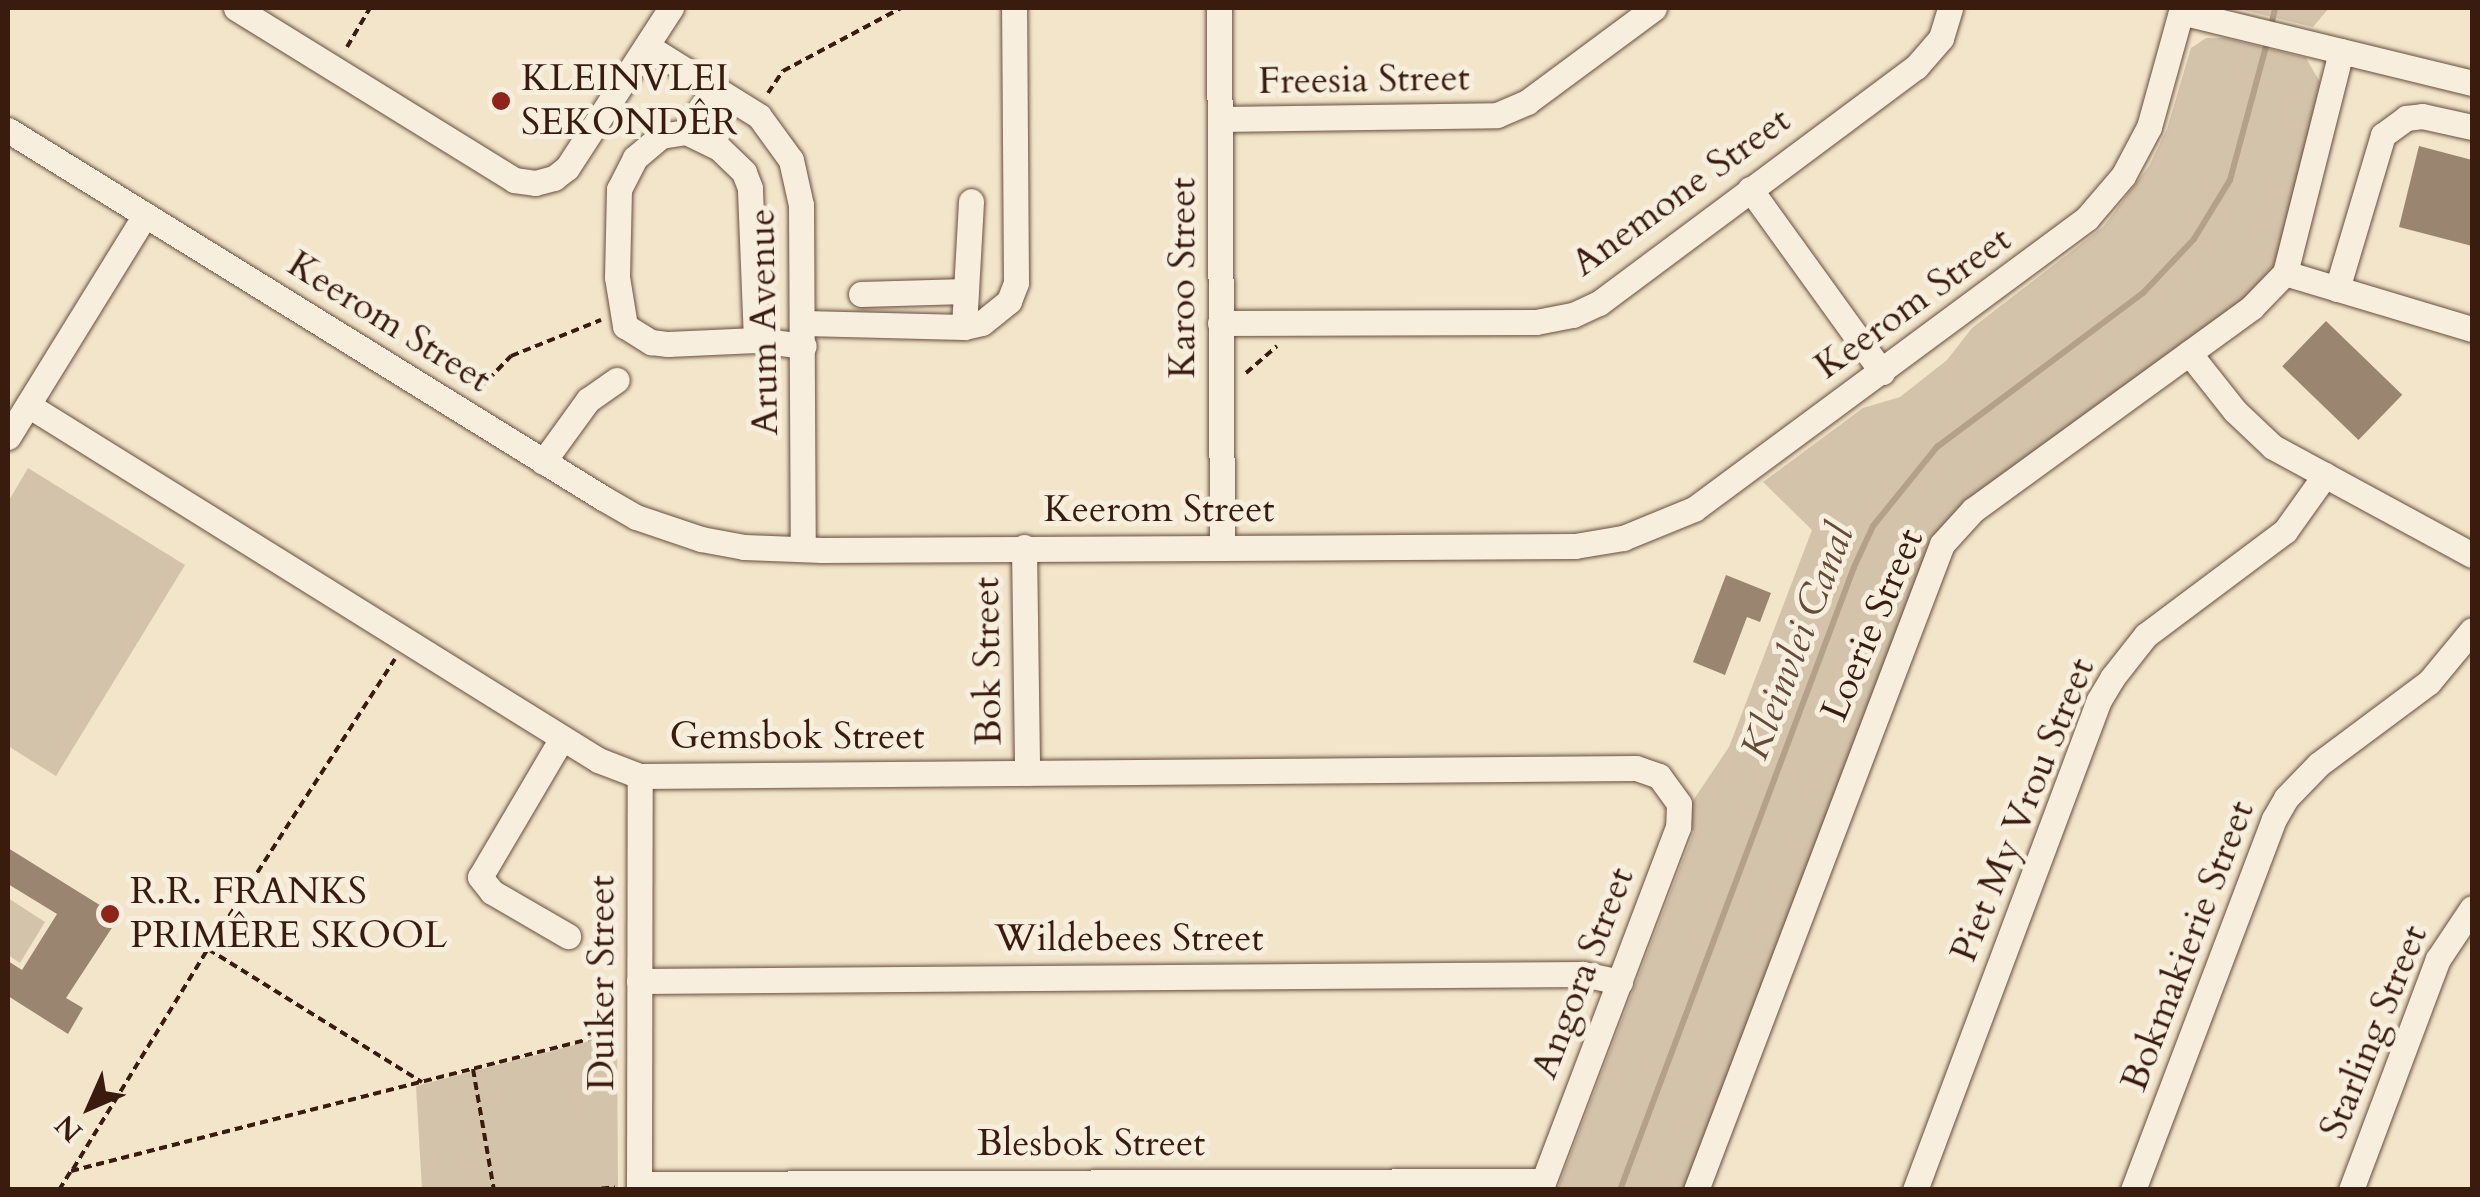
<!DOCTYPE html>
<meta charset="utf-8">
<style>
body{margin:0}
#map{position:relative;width:2480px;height:1197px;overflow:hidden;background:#f2e5ca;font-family:Cardo,serif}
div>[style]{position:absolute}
.green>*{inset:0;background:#d3c3aa}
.stream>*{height:6px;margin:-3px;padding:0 3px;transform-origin:3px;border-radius:3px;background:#b3a18a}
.building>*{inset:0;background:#9a8570;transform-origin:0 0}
.path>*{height:4px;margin-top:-2px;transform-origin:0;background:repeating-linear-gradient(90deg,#3a1c0f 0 8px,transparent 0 13px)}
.roads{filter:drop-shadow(0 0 2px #684e3e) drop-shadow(0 0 2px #684e3e)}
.minor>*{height:25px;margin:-12.5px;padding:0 12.5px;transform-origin:12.5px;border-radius:12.5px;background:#f7eedd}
.dots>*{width:28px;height:28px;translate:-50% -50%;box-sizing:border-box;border:5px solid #f7eedd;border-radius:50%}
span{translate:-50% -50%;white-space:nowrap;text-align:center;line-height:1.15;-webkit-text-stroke:10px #f7eedd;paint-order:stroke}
.poi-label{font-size:38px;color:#3a1c0f}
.left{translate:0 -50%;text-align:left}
.street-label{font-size:38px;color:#3a1c0f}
.water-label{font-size:40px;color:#644b3a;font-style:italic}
.frame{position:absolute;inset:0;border:10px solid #3a1c0f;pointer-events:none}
.north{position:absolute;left:40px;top:1057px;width:100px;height:100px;-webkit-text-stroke:8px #f7eedd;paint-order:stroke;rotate:225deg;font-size:28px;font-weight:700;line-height:40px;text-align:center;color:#3a1c0f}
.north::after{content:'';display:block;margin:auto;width:35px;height:45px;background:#3a1c0f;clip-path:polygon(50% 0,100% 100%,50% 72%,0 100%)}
</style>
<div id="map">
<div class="green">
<div style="clip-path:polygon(2235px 8px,2329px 8px,2313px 27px)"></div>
<div style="clip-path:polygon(2206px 38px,2225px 38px,2306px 58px,2320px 82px,2279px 257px,2266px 282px,1967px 504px,1687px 1189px,1557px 1190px,1694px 831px,1686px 826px,1688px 808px,1729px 747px,1812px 530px,1763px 482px,1863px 408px,1900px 397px,1947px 360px,1972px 328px,2103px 227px,2149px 166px,2167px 129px,2191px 48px)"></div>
<div style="clip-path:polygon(28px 468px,185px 565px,56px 776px,8px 746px,8px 502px)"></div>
<div style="clip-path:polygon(8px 898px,45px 922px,20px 963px,8px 955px)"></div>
<div style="clip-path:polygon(617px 1034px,618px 1189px,422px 1189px,416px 1086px)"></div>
</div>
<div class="stream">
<div style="left:2271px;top:27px;width:19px;rotate:-78deg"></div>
<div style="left:1620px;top:1190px;width:665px;rotate:-69.41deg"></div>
<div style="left:1854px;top:567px;width:45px;rotate:-65.1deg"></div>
<div style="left:1873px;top:526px;width:102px;rotate:-51deg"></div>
<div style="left:1937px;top:447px;width:257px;rotate:-36.8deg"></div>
<div style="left:2143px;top:293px;width:74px;rotate:-46.6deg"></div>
<div style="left:2194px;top:239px;width:69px;rotate:-58.6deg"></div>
<div style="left:2230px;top:180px;width:146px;rotate:-74.9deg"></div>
</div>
<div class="building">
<div style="clip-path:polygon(2419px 146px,2472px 160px,2472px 246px,2399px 227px)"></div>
<div style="left:2326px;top:321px;width:106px;height:63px;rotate:44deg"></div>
<div style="clip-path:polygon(1726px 575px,1771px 593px,1760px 622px,1747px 617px,1725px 675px,1693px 662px)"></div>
<div style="clip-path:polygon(8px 848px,119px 917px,66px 998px,83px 1008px,68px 1034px,8px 996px,8px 961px,22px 970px,57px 914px,8px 884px)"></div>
</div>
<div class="path">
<div style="left:347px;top:47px;width:45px;rotate:-59.5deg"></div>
<div style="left:768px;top:93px;width:27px;rotate:-56deg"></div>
<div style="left:783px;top:71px;width:134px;rotate:-28.1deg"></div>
<div style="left:1246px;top:373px;width:41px;rotate:-41.1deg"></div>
<div style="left:479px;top:389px;width:46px;rotate:-45.9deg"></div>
<div style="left:511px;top:356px;width:97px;rotate:-21.8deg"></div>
<div style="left:208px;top:949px;width:345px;rotate:-57.2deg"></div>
<div style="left:473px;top:1069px;width:123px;rotate:80.2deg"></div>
<div style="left:73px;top:1169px;width:258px;rotate:-58.5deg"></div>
<div style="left:208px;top:949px;width:252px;rotate:31.9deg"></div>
<div style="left:59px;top:1190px;width:22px;rotate:-58deg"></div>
<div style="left:71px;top:1171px;width:563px;rotate:-14.28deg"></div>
<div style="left:588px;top:1190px;width:27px;rotate:-6deg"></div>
</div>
<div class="roads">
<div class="minor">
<div style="left:236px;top:8px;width:327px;rotate:31.7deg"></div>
<div style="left:514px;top:180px;width:21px;rotate:8deg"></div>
<div style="left:535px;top:183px;width:20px;rotate:-15deg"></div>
<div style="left:554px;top:178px;width:16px;rotate:-38deg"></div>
<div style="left:567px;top:168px;width:191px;rotate:-57deg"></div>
<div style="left:1219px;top:8px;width:540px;rotate:89.68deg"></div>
<div style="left:2181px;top:12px;width:300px;rotate:13.7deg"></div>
<div style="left:647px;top:46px;width:132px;rotate:32deg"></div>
<div style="left:759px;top:116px;width:54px;rotate:54deg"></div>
<div style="left:791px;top:160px;width:46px;rotate:77.5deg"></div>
<div style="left:801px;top:205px;width:344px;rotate:89.7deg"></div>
<div style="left:1220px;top:119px;width:277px;rotate:-0.8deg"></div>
<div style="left:1497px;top:115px;width:33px;rotate:-23deg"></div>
<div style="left:1527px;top:102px;width:158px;rotate:-36.5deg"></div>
<div style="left:8px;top:130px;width:700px;rotate:31.74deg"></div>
<div style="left:603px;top:498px;width:38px;rotate:30deg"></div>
<div style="left:636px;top:517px;width:69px;rotate:18.7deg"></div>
<div style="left:701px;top:539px;width:44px;rotate:10.5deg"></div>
<div style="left:744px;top:547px;width:78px;rotate:2.2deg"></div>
<div style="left:822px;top:550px;width:753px;rotate:-0.3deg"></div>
<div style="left:1575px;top:546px;width:49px;rotate:-9.5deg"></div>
<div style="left:1623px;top:538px;width:77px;rotate:-22.2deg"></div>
<div style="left:1694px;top:509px;width:489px;rotate:-36.5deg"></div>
<div style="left:2087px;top:218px;width:55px;rotate:-49.4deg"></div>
<div style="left:2123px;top:176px;width:55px;rotate:-62deg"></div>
<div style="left:2149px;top:127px;width:123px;rotate:-74.5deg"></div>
<div style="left:686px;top:132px;width:53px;rotate:-56.6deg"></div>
<div style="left:1750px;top:189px;width:226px;rotate:54.2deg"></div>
<div style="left:2285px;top:273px;width:195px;rotate:16.7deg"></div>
<div style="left:2337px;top:289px;width:161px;rotate:-73.4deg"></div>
<div style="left:2383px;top:135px;width:29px;rotate:-36deg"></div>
<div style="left:2406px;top:118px;width:16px;rotate:-7deg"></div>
<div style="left:2422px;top:116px;width:51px;rotate:12.4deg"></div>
<div style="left:861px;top:294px;width:105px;rotate:-1.6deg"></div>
<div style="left:804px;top:323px;width:160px;rotate:1.4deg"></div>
<div style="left:964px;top:327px;width:18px;rotate:-13deg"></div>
<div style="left:982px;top:323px;width:35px;rotate:-39deg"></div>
<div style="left:1009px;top:301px;width:19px;rotate:-69deg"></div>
<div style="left:1016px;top:283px;width:275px;rotate:-90.4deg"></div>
<div style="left:1220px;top:323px;width:316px;rotate:-0.2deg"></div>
<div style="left:1536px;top:322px;width:38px;rotate:-11deg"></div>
<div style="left:1573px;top:315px;width:29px;rotate:-25deg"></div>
<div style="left:1599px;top:303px;width:395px;rotate:-36.7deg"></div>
<div style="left:1916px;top:67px;width:38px;rotate:-49deg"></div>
<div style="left:1941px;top:38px;width:31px;rotate:-73deg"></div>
<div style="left:964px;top:327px;width:126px;rotate:-86.8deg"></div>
<div style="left:756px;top:340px;width:152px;rotate:-92.3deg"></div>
<div style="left:750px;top:188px;width:17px;rotate:-111deg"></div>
<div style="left:744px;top:172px;width:35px;rotate:-136deg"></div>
<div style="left:719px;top:148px;width:37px;rotate:-154deg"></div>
<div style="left:686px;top:132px;width:25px;rotate:171deg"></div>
<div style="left:661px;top:136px;width:34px;rotate:140deg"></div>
<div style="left:635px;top:158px;width:35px;rotate:117deg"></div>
<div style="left:619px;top:189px;width:88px;rotate:91.3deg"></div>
<div style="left:617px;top:277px;width:50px;rotate:80.7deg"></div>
<div style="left:625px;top:326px;width:31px;rotate:32deg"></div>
<div style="left:651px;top:342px;width:17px;rotate:7deg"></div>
<div style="left:668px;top:344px;width:88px;rotate:-2.6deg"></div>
<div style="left:756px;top:340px;width:48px;rotate:7.1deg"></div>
<div style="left:2189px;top:353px;width:74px;rotate:51.6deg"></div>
<div style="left:2235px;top:411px;width:52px;rotate:43.5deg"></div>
<div style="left:2273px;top:447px;width:226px;rotate:28.5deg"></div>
<div style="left:28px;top:405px;width:672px;rotate:31.91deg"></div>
<div style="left:598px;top:760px;width:45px;rotate:20.9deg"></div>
<div style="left:640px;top:776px;width:996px;rotate:-0.46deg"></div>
<div style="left:1636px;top:768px;width:24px;rotate:19deg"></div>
<div style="left:1659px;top:776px;width:34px;rotate:54deg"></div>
<div style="left:1679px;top:804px;width:23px;rotate:92deg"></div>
<div style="left:1678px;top:827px;width:388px;rotate:110.8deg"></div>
<div style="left:8px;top:437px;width:261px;rotate:-58.3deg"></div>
<div style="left:543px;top:462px;width:77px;rotate:-54deg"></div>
<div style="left:588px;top:400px;width:35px;rotate:-35deg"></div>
<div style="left:1024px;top:547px;width:226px;rotate:89.2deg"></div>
<div style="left:562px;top:738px;width:161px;rotate:120.5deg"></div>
<div style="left:480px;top:877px;width:19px;rotate:51deg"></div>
<div style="left:492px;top:892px;width:88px;rotate:30.1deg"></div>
<div style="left:639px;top:981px;width:944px;rotate:-0.42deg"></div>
<div style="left:1583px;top:974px;width:38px;rotate:12deg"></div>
<div style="left:639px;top:1184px;width:904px;rotate:-0.19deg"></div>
<div style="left:639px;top:1190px;width:414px;rotate:-89.9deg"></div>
<div style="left:1696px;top:1190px;width:691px;rotate:-69.15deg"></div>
<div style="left:1942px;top:544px;width:46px;rotate:-47.6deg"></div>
<div style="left:1973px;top:510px;width:345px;rotate:-36deg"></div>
<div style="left:2252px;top:307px;width:47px;rotate:-45.9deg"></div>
<div style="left:2285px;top:273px;width:229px;rotate:-75.8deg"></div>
<div style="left:1915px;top:1190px;width:523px;rotate:-69.42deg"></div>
<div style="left:2099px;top:700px;width:26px;rotate:-59deg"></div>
<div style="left:2112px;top:678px;width:55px;rotate:-51.7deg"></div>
<div style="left:2146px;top:635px;width:174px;rotate:-36.8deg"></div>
<div style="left:2285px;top:531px;width:69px;rotate:-54.5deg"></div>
<div style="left:2133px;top:1190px;width:397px;rotate:-69.2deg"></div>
<div style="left:2274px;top:819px;width:24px;rotate:-60deg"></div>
<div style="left:2286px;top:798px;width:47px;rotate:-45.9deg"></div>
<div style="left:2319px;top:764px;width:137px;rotate:-36.7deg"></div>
<div style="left:2429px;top:682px;width:67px;rotate:-50.4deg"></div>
<div style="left:2351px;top:1190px;width:247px;rotate:-69.4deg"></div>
<div style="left:2438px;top:959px;width:61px;rotate:-56.3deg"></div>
</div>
</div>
<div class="dots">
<div style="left:501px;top:101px;background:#8f2418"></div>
<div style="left:110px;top:914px;background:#8f2418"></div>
</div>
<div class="poi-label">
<span class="left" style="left:521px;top:101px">KLEINVLEI<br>SEKONDÊR</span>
<span class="left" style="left:130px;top:914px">R.R. FRANKS<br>PRIMÊRE SKOOL</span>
</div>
<div class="street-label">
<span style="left:1364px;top:80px;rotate:-1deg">Freesia Street</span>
<span style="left:1681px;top:192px;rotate:-36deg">Anemone Street</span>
<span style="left:1183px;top:278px;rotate:-90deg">Karoo Street</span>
<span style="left:1913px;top:303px;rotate:-36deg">Keerom Street</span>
<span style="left:389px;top:322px;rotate:32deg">Keerom Street</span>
<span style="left:764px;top:322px;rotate:-91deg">Arum Avenue</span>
<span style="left:1159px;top:510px">Keerom Street</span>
<span style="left:1873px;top:625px;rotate:-67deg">Loerie Street</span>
<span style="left:988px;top:661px;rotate:-91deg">Bok Street</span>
<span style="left:797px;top:737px">Gemsbok Street</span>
<span style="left:2023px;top:810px;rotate:-68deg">Piet My Vrou Street</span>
<span style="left:1129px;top:939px">Wildebees Street</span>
<span style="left:2188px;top:946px;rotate:-69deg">Bokmakierie Street</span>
<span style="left:1583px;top:973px;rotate:-69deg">Angora Street</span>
<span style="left:602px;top:983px;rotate:-90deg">Duiker Street</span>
<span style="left:2374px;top:1032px;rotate:-68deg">Starling Street</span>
<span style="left:1091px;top:1144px">Blesbok Street</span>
</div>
<div class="water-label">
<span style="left:1798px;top:642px;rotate:-69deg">Kleinvlei Canal</span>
</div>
<div class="frame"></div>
<div class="north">N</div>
</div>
